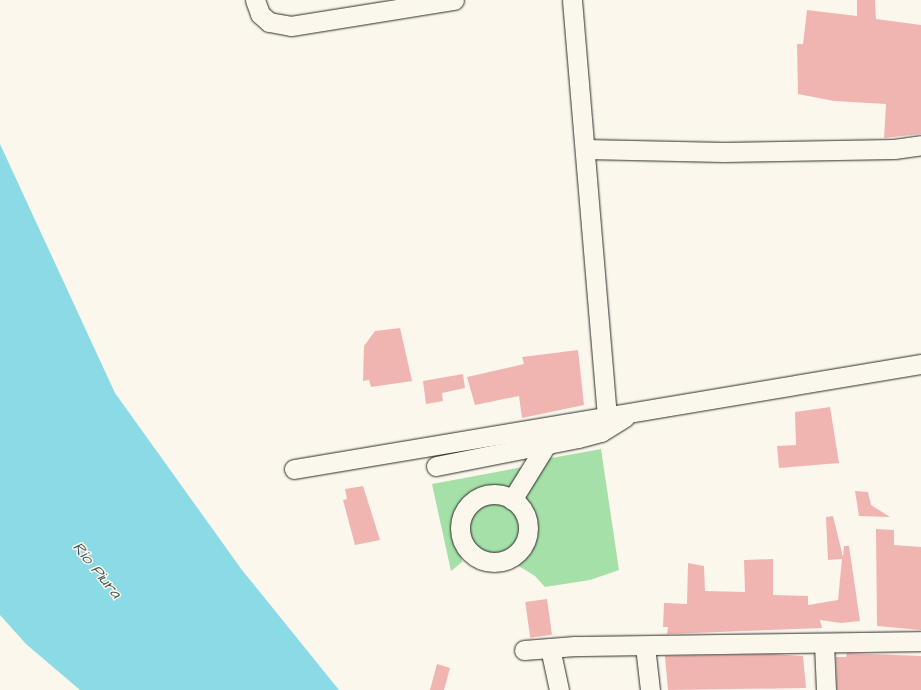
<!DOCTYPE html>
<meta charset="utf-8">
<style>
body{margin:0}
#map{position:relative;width:921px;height:690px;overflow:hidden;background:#fbf7ec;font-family:"Architects Daughter",sans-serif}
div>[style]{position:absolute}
.green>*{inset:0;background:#a4e0a7}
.round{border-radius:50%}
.water>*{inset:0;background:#8bdbe6}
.building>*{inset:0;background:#f1b5b1;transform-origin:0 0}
.roads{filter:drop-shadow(0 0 1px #2b2b2b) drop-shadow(0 0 1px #2b2b2b)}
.minor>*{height:19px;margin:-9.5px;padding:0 9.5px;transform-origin:9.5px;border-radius:9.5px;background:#fbf7ec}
.minor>.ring{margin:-9.5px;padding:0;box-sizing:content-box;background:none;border:19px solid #fbf7ec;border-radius:50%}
span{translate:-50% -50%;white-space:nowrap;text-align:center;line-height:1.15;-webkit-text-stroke:3px #fbf7ec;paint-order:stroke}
.water-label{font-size:16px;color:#43575a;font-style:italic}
</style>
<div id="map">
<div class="green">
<div style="clip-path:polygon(601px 449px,619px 570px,590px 580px,545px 587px,535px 576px,517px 565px,531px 550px,534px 540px,534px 528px,525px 499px,528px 487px,546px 459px)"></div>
<div style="clip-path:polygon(523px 467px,506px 493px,495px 490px,480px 494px,462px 506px,455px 521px,462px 562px,451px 571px,432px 484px)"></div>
<div class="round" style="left:466px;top:502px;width:56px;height:56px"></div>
</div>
<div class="water">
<div style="clip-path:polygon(0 144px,115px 393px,242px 570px,339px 690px,80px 690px,26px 644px,0 615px)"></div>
</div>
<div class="building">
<div style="clip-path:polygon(857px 0,875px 0,876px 19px,921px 25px,921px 134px,884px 138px,886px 104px,834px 101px,798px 94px,797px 44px,803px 44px,807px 10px,857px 16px)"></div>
<div style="clip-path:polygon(400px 328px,412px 381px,371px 387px,369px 380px,363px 381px,364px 346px,375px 331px)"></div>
<div style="clip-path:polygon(578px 350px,584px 405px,522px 418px,519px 396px,475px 405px,467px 377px,524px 364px,522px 357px)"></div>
<div style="clip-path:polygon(463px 374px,465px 388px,442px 393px,443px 401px,426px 404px,423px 381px)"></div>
<div style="clip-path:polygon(830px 407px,839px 463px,779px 468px,777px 446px,796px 445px,795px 412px)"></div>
<div style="clip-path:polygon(363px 486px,380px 540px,355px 545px,343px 500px,347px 499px,345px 489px)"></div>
<div style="clip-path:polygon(855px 491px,868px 492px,871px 505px,890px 517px,859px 516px)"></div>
<div style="clip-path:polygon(833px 516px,843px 557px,844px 546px,849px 546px,860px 621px,841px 623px,820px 620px,822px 628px,667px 634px,668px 627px,663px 627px,664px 603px,687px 604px,688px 563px,704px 566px,705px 591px,745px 592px,744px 560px,773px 559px,773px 595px,808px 596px,808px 605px,838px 600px,842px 559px,828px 560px,826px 517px)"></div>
<div style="clip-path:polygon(876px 529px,894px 530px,894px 545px,921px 547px,921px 630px,877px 626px)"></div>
<div style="left:547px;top:599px;width:36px;height:22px;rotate:82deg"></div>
<div style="clip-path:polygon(847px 653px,921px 656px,921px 690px,837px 690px,836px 657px,846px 657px)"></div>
<div style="clip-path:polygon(772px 654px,803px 656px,806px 688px,668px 690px,665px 656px)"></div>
<div style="clip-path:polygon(437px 664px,450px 668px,444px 690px,430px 690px)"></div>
</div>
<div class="roads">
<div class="minor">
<div style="left:255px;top:0;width:15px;rotate:70deg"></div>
<div style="left:260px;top:14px;width:12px;rotate:42deg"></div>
<div style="left:269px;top:22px;width:22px;rotate:10deg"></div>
<div style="left:291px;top:26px;width:165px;rotate:-9.1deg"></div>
<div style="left:572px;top:0;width:417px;rotate:85.2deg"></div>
<div style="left:585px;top:149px;width:139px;rotate:1.2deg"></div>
<div style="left:724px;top:152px;width:170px;rotate:-1deg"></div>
<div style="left:894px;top:149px;width:27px;rotate:-8deg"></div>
<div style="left:436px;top:466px;width:145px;rotate:-11.2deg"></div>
<div style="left:578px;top:438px;width:24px;rotate:-15deg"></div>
<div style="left:601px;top:432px;width:28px;rotate:-32deg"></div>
<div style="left:294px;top:469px;width:636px;rotate:-9.51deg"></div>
<div class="ring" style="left:460px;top:494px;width:49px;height:49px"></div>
<div style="left:512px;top:500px;width:65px;rotate:-58.3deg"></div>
<div style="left:824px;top:644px;width:46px;rotate:87.5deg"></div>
<div style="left:645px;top:646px;width:44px;rotate:83.5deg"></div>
<div style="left:550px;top:648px;width:43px;rotate:77.9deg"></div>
<div style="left:524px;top:650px;width:51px;rotate:-4.5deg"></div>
<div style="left:575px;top:646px;width:346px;rotate:-0.8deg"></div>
</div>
</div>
<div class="water-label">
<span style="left:97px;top:570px;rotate:51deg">Río Piura</span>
</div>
</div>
